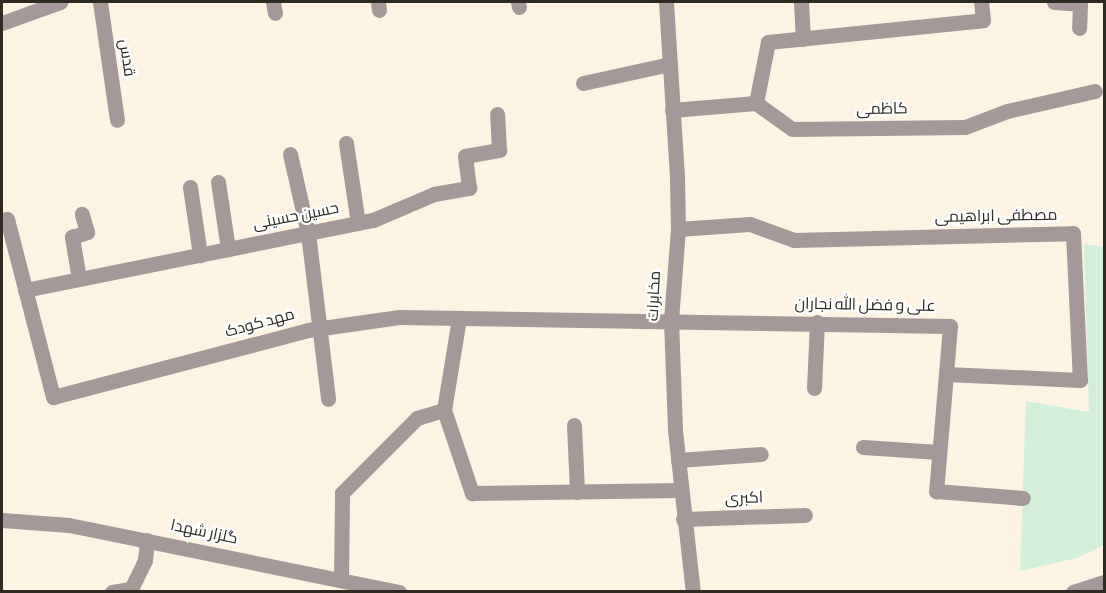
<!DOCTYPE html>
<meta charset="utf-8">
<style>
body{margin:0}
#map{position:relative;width:1106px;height:593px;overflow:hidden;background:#fdf3e3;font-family:"Sofia Sans Condensed",Cairo,sans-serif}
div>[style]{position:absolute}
.green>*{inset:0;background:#d3efda}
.minor>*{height:15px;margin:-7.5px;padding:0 7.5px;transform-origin:7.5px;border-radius:7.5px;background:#a49998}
span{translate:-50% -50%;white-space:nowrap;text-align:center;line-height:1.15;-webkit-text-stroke:4.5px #fff;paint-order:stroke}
.street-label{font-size:16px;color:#2e2a22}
.frame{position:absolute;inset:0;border:3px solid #2e2a22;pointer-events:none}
</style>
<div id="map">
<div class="green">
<div style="clip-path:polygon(1084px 244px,1104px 247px,1104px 545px,1077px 558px,1020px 571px,1026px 401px,1089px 412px)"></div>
</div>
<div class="minor">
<div style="left:100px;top:2px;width:119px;rotate:81.8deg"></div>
<div style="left:273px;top:2px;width:11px;rotate:80deg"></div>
<div style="left:378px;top:2px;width:8px;rotate:83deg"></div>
<div style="left:518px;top:2px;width:5px;rotate:79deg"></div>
<div style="left:666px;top:2px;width:176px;rotate:86.4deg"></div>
<div style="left:677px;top:178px;width:51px;rotate:88.9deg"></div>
<div style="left:678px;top:229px;width:91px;rotate:94.4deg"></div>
<div style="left:671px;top:320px;width:110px;rotate:87.9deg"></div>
<div style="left:675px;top:430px;width:163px;rotate:83.7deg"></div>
<div style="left:801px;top:2px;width:37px;rotate:87deg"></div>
<div style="left:1054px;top:2px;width:26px;rotate:4deg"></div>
<div style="left:1080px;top:4px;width:24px;rotate:92deg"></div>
<div style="left:2px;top:23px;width:62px;rotate:-19.9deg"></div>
<div style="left:583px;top:83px;width:89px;rotate:-12.3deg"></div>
<div style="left:756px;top:103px;width:62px;rotate:-78.9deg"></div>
<div style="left:768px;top:42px;width:216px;rotate:-5.8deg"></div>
<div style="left:983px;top:20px;width:18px;rotate:-96deg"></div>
<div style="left:672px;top:110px;width:84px;rotate:-4.8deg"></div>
<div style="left:756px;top:103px;width:44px;rotate:35.8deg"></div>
<div style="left:792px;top:129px;width:173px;rotate:-0.7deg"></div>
<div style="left:965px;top:127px;width:45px;rotate:-20.9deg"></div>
<div style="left:1007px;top:111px;width:90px;rotate:-12.8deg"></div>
<div style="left:346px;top:143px;width:81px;rotate:81.5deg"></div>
<div style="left:290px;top:154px;width:81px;rotate:77.2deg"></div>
<div style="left:308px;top:233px;width:167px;rotate:83.1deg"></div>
<div style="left:218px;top:182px;width:68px;rotate:81.5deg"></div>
<div style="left:190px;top:187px;width:69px;rotate:81.6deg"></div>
<div style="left:2px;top:221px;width:5px;rotate:-22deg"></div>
<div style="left:7px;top:219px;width:184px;rotate:75.5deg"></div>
<div style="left:53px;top:397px;width:264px;rotate:-14.7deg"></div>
<div style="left:308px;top:330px;width:92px;rotate:-8.1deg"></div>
<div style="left:399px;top:317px;width:551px;rotate:0.94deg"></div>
<div style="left:950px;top:326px;width:166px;rotate:94.8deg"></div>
<div style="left:936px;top:491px;width:87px;rotate:4.6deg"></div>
<div style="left:678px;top:229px;width:72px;rotate:-4deg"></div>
<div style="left:750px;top:224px;width:47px;rotate:20deg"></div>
<div style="left:794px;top:240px;width:279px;rotate:-1.4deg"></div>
<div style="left:1073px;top:233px;width:147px;rotate:87.3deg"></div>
<div style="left:1080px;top:380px;width:134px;rotate:-177.4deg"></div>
<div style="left:79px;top:279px;width:43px;rotate:-99.5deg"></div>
<div style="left:72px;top:237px;width:16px;rotate:-18deg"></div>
<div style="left:87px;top:232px;width:19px;rotate:-106deg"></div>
<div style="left:25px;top:290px;width:355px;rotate:-11.4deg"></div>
<div style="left:373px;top:220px;width:66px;rotate:-23.1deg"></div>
<div style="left:434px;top:194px;width:36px;rotate:-10deg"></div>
<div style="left:469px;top:188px;width:32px;rotate:-97deg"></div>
<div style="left:465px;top:156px;width:35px;rotate:-10deg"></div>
<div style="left:499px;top:150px;width:36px;rotate:-93deg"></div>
<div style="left:814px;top:388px;width:66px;rotate:-87.4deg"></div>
<div style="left:444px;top:410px;width:88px;rotate:71.4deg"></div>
<div style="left:472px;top:493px;width:208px;rotate:-0.8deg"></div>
<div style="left:574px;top:425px;width:67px;rotate:87.4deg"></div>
<div style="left:863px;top:447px;width:76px;rotate:3.8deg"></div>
<div style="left:678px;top:460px;width:83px;rotate:-4.1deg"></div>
<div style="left:683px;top:519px;width:122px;rotate:-1.9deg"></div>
<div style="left:2px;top:520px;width:67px;rotate:4.3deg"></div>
<div style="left:69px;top:525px;width:337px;rotate:11.5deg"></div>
<div style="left:341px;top:580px;width:87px;rotate:-89.3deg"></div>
<div style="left:342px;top:493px;width:106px;rotate:-45deg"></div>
<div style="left:417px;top:418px;width:28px;rotate:-17deg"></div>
<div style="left:444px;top:410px;width:93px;rotate:-80.7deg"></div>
<div style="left:112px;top:592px;width:19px;rotate:-9deg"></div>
<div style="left:131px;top:589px;width:32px;rotate:-64deg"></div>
<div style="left:145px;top:560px;width:20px;rotate:-84deg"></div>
<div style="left:1073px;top:592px;width:33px;rotate:-18deg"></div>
</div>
<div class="street-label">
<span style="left:126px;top:58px;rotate:82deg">قدس</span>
<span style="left:882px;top:110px;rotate:-1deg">کاظمی</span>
<span style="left:296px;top:217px;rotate:-11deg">حسین حسینی</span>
<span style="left:996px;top:217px;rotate:-1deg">مصطفی ابراهیمی</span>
<span style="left:655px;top:296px;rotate:-87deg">مخابرات</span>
<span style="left:865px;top:306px;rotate:1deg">علی و فضل الله نجاران</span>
<span style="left:260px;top:324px;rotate:-15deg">مهد کودک</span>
<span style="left:744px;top:499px;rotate:-2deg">اکبری</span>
<span style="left:204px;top:533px;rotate:12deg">گلزار شهدا</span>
</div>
<div class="frame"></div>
</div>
